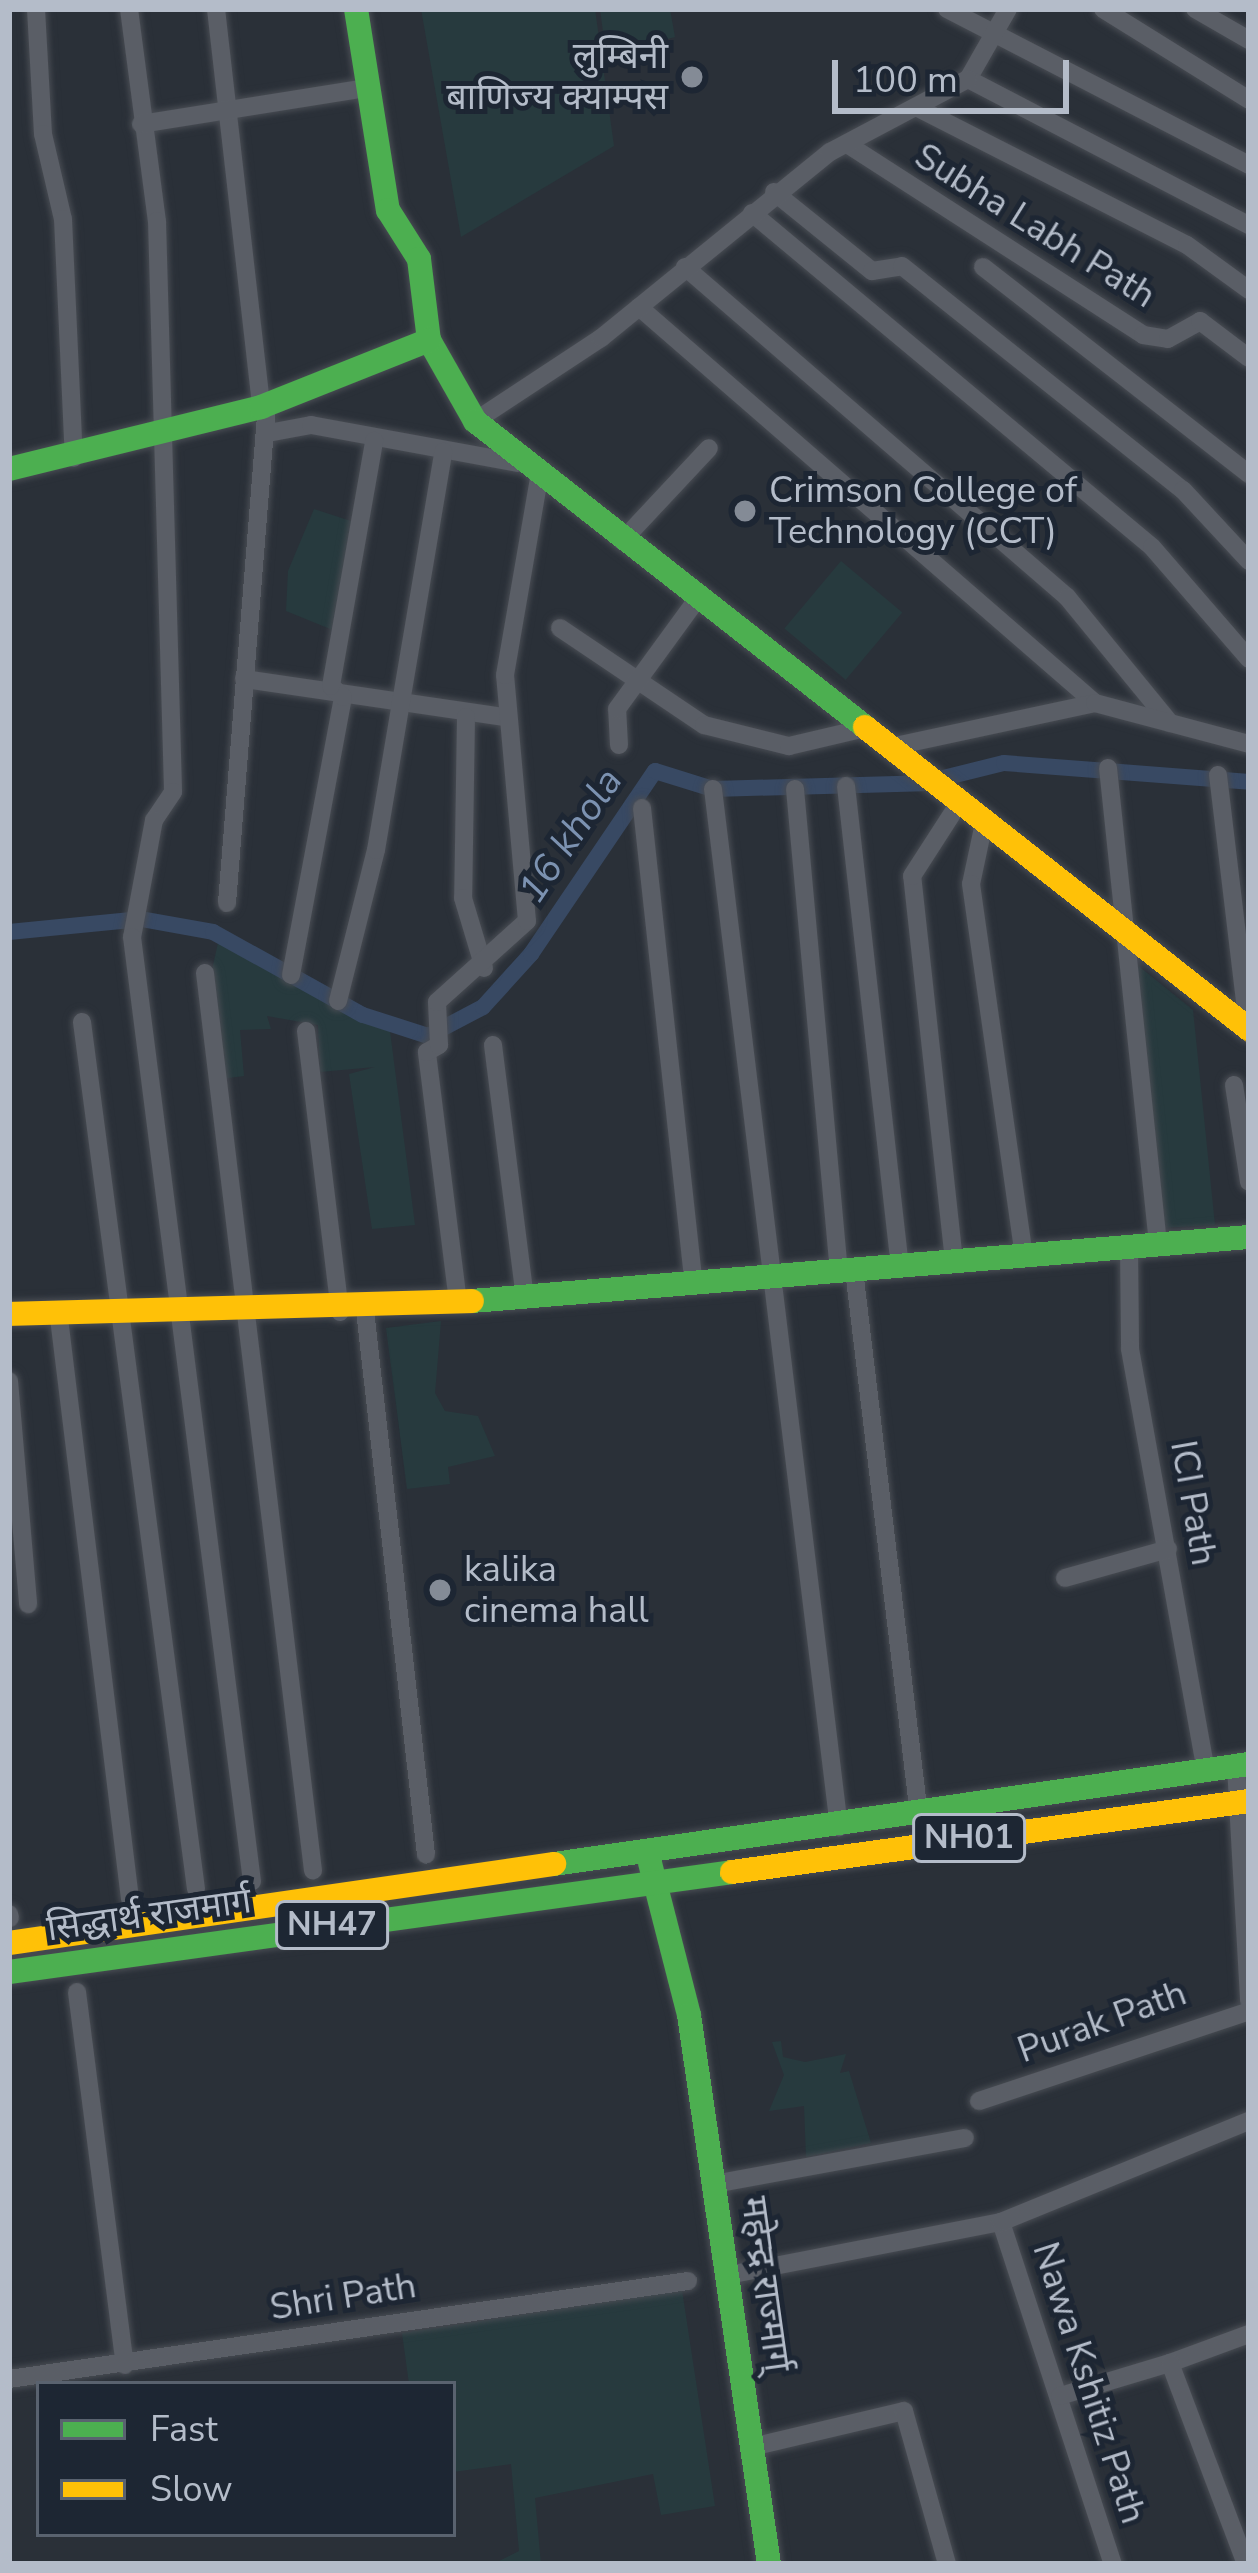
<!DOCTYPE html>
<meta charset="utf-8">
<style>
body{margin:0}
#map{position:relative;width:1258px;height:2573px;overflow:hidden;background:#2a3038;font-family:"Nunito Sans","Noto Sans Devanagari",sans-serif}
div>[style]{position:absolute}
.green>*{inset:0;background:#273a3e;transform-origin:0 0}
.canal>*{height:16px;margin:-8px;padding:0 8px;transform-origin:8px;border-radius:8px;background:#384963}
.roads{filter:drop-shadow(0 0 3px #484c53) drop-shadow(0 0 3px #484c53)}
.street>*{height:18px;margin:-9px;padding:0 9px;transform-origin:9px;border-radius:9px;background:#5a5e66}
.fast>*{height:24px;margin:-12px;padding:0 12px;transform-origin:12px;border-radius:12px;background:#4caf50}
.slow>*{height:24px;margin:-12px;padding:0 12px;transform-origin:12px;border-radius:12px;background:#ffc107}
.dots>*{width:33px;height:33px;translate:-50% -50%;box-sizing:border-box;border:6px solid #1d2633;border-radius:50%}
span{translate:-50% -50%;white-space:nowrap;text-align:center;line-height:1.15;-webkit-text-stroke:10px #1d2633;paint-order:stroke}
.shield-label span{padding:3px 9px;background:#1d2633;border:3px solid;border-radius:9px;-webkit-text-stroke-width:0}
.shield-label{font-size:33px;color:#b4bcc9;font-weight:700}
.poi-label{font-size:36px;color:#b4bcc9}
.right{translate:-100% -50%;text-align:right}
.left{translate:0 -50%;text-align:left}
.street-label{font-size:36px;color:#b4bcc9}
.water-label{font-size:39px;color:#7c92b1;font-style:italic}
.frame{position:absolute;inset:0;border:12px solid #b4bcc9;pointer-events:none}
.legend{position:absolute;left:36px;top:2381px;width:420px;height:156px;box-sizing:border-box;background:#1d2633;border:3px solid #59626f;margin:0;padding:15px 21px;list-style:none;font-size:36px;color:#b4bcc9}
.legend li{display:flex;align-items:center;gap:24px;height:60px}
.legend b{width:60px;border:3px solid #59626f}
.scale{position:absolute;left:832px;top:60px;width:237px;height:54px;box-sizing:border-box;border:6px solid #b4bcc9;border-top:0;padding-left:15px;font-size:36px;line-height:42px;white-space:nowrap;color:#b4bcc9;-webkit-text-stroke:9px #1d2633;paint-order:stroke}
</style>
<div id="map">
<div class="green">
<div style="clip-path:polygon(421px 9px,595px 9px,614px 146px,461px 237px)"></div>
<div style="clip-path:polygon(600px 9px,670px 9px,675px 37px,606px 55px)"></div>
<div style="clip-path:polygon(314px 509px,351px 521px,340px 633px,286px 611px,288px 571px)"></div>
<div style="left:841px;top:561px;width:80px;height:88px;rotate:40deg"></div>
<div style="clip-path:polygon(218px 943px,390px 1031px,415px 1225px,372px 1229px,349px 1074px,375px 1067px,320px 1072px,318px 1025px,267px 1016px,271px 1029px,240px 1030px,244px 1076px,220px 1079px,208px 987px)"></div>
<div style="clip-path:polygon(1136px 964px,1193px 1010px,1215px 1225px,1162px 1228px)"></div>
<div style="clip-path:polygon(441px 1321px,435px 1393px,445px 1411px,478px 1416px,495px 1456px,448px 1467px,450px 1484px,407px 1489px,386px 1328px)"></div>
<div style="clip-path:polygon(781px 2041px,783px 2057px,805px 2062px,846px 2054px,840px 2073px,849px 2071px,871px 2143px,806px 2157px,804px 2106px,769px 2111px,784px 2075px,772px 2042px)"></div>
<div style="clip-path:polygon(682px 2290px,715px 2506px,661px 2515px,653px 2474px,535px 2498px,541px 2564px,493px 2564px,519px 2551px,511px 2464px,453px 2472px,453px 2384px,409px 2384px,402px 2333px)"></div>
</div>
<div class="canal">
<div style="left:9px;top:932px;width:133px;rotate:-5.6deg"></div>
<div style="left:141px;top:919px;width:73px;rotate:10.2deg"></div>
<div style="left:213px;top:932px;width:171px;rotate:29deg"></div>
<div style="left:363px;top:1015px;width:68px;rotate:17.9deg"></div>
<div style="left:428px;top:1036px;width:62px;rotate:-27.8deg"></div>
<div style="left:483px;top:1007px;width:72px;rotate:-47.8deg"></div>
<div style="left:531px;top:954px;width:221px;rotate:-55.9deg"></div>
<div style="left:655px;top:771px;width:61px;rotate:17.2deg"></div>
<div style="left:713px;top:789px;width:210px;rotate:-1.6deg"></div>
<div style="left:923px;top:783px;width:83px;rotate:-13.9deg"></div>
<div style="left:1004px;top:763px;width:246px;rotate:4.4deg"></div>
</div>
<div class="roads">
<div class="street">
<div style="left:36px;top:9px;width:125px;rotate:86.8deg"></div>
<div style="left:43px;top:134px;width:87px;rotate:76.8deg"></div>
<div style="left:63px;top:219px;width:239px;rotate:87.4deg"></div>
<div style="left:129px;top:9px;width:214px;rotate:82.5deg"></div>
<div style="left:157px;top:221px;width:571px;rotate:88.39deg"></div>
<div style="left:173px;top:792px;width:34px;rotate:124deg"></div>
<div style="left:154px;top:820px;width:119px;rotate:100.6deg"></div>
<div style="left:132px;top:937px;width:952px;rotate:82.76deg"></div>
<div style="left:216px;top:9px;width:401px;rotate:83.5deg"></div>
<div style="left:947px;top:9px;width:340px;rotate:27.3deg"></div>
<div style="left:1008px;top:9px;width:81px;rotate:119.7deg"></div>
<div style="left:968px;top:79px;width:317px;rotate:27.5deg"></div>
<div style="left:1103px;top:9px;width:172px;rotate:31.9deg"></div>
<div style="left:1195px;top:9px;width:62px;rotate:29.9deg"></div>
<div style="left:916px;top:107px;width:304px;rotate:27deg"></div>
<div style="left:1187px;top:245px;width:77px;rotate:36deg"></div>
<div style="left:141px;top:124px;width:228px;rotate:-9.1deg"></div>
<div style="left:847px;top:144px;width:352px;rotate:32.8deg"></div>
<div style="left:1143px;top:335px;width:25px;rotate:9deg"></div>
<div style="left:1168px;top:339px;width:37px;rotate:-29deg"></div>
<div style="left:1200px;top:321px;width:61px;rotate:37.1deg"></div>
<div style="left:774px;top:192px;width:126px;rotate:38.9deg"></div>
<div style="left:872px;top:271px;width:30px;rotate:-9deg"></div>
<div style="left:902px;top:266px;width:359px;rotate:38.6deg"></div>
<div style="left:1183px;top:490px;width:97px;rotate:47.1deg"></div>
<div style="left:752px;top:213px;width:521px;rotate:39.86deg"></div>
<div style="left:1152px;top:547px;width:148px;rotate:49.1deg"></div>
<div style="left:685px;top:267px;width:505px;rotate:40.82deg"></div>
<div style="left:1067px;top:597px;width:163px;rotate:50.7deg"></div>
<div style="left:983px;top:267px;width:337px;rotate:37.9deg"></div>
<div style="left:639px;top:307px;width:604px;rotate:40.97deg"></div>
<div style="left:475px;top:421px;width:151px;rotate:-33.4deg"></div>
<div style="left:601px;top:338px;width:295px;rotate:-39.1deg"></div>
<div style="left:830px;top:152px;width:156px;rotate:-27.9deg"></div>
<div style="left:268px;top:433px;width:44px;rotate:-10.5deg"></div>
<div style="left:311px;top:425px;width:210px;rotate:10.4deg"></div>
<div style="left:622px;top:541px;width:127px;rotate:-46.9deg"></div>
<div style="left:560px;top:628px;width:174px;rotate:34deg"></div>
<div style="left:704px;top:725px;width:88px;rotate:13.9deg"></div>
<div style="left:789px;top:746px;width:83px;rotate:-13.2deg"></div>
<div style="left:244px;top:679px;width:265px;rotate:8.3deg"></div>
<div style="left:466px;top:717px;width:181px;rotate:90.9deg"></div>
<div style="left:463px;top:898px;width:73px;rotate:73.3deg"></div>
<div style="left:619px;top:745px;width:36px;rotate:-93deg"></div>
<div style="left:617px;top:709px;width:137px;rotate:-53.9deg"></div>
<div style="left:895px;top:746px;width:205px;rotate:-12.1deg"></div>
<div style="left:1095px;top:703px;width:159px;rotate:14.9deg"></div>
<div style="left:1108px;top:768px;width:480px;rotate:84deg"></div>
<div style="left:1218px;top:775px;width:255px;rotate:83.2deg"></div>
<div style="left:846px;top:786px;width:483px;rotate:83.6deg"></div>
<div style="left:713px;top:789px;width:1046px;rotate:83.08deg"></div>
<div style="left:795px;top:789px;width:484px;rotate:84.8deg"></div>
<div style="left:642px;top:808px;width:475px;rotate:83.8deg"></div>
<div style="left:984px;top:823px;width:62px;rotate:102deg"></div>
<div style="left:971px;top:884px;width:376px;rotate:81.9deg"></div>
<div style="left:227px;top:903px;width:501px;rotate:-85.42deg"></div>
<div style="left:205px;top:973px;width:904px;rotate:83.14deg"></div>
<div style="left:291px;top:975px;width:283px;rotate:-79.4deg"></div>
<div style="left:343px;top:697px;width:16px;rotate:-137deg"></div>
<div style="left:331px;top:686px;width:249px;rotate:-80deg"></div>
<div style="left:338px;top:1001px;width:156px;rotate:-75.9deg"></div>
<div style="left:376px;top:850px;width:404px;rotate:-80.4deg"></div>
<div style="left:82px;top:1022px;width:874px;rotate:82.51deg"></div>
<div style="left:306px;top:1031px;width:283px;rotate:83.1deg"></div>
<div style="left:493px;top:1045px;width:254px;rotate:82.8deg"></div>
<div style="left:1234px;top:1085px;width:98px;rotate:81.2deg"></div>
<div style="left:1129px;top:1247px;width:102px;rotate:89.4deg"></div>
<div style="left:1130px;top:1349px;width:428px;rotate:79.8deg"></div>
<div style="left:954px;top:1261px;width:387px;rotate:-96.2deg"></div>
<div style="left:912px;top:876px;width:87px;rotate:-57.2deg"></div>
<div style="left:854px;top:1270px;width:541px;rotate:83.2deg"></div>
<div style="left:458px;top:1302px;width:252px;rotate:-97.1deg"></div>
<div style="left:427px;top:1052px;width:14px;rotate:-30deg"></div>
<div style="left:439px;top:1045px;width:43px;rotate:-92.7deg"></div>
<div style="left:437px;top:1002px;width:121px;rotate:-42deg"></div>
<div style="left:527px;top:921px;width:247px;rotate:-95.1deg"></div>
<div style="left:505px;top:675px;width:200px;rotate:-80.2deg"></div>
<div style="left:58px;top:1310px;width:593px;rotate:83.03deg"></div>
<div style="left:365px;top:1310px;width:548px;rotate:83.61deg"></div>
<div style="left:9px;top:1381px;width:224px;rotate:85.1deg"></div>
<div style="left:1065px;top:1578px;width:107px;rotate:-15.7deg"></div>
<div style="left:1236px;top:1766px;width:235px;rotate:86.8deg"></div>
<div style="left:9px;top:1914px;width:4px;rotate:76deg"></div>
<div style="left:77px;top:1992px;width:376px;rotate:82.7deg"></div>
<div style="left:979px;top:2101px;width:285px;rotate:-18.4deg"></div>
<div style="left:714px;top:2184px;width:255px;rotate:-10.4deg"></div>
<div style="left:1001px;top:2222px;width:360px;rotate:71.9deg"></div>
<div style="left:728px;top:2275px;width:278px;rotate:-11deg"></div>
<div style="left:1001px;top:2222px;width:268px;rotate:-22.2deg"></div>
<div style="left:1170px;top:2363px;width:84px;rotate:-20.2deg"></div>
<div style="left:9px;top:2379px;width:686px;rotate:-8.21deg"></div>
<div style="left:1060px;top:2396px;width:115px;rotate:-16.7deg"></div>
<div style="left:1170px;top:2363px;width:215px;rotate:69.3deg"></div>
<div style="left:752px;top:2447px;width:156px;rotate:-13.3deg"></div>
<div style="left:904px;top:2411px;width:159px;rotate:74.3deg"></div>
</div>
<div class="fast">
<div style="left:356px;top:9px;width:204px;rotate:81deg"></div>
<div style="left:388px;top:210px;width:58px;rotate:57.7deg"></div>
<div style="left:419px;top:259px;width:82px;rotate:83deg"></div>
<div style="left:429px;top:340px;width:93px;rotate:60.4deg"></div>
<div style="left:475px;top:421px;width:496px;rotate:38.1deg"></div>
<div style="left:9px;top:469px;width:260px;rotate:-13.8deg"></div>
<div style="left:261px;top:407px;width:181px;rotate:-21.7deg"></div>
<div style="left:472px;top:1301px;width:780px;rotate:-4.71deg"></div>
<div style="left:650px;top:1863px;width:157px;rotate:75.6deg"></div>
<div style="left:689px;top:2015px;width:555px;rotate:81.71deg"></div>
<div style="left:554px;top:1864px;width:702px;rotate:-8.19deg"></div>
<div style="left:9px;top:1972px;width:730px;rotate:-7.87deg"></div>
</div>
<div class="slow">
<div style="left:865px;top:727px;width:489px;rotate:38.2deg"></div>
<div style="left:9px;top:1314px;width:463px;rotate:-1.6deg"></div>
<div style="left:732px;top:1872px;width:522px;rotate:-7.82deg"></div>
<div style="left:9px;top:1943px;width:551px;rotate:-8.25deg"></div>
</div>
</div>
<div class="dots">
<div style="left:692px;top:77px;background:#848b96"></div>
<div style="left:745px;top:511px;background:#848b96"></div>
<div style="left:440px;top:1590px;background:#848b96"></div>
</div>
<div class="shield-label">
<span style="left:969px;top:1838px">NH01</span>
<span style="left:332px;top:1925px">NH47</span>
</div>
<div class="poi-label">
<span class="right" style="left:668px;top:77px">लुम्बिनी<br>बाणिज्य क्याम्पस</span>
<span class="left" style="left:769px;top:511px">Crimson College of<br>Technology (CCT)</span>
<span class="left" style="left:464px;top:1590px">kalika<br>cinema hall</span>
</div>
<div class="street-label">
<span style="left:1035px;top:226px;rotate:32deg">Subha Labh Path</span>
<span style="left:1193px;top:1503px;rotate:80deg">ICI Path</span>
<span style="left:149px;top:1915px;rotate:-8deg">सिद्धार्थ राजमार्ग</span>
<span style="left:1102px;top:2022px;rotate:-20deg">Purak Path</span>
<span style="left:765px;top:2284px;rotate:82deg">महेन्द्र राज्मार्ग्</span>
<span style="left:343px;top:2297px;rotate:-9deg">Shri Path</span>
<span style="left:1089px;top:2383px;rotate:72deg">Nawa Kshitiz Path</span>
</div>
<div class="water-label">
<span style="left:571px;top:836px;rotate:-56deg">16 khola</span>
</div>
<div class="frame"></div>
<ul class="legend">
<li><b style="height:15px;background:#4caf50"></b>Fast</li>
<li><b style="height:15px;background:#ffc107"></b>Slow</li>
</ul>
<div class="scale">100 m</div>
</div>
